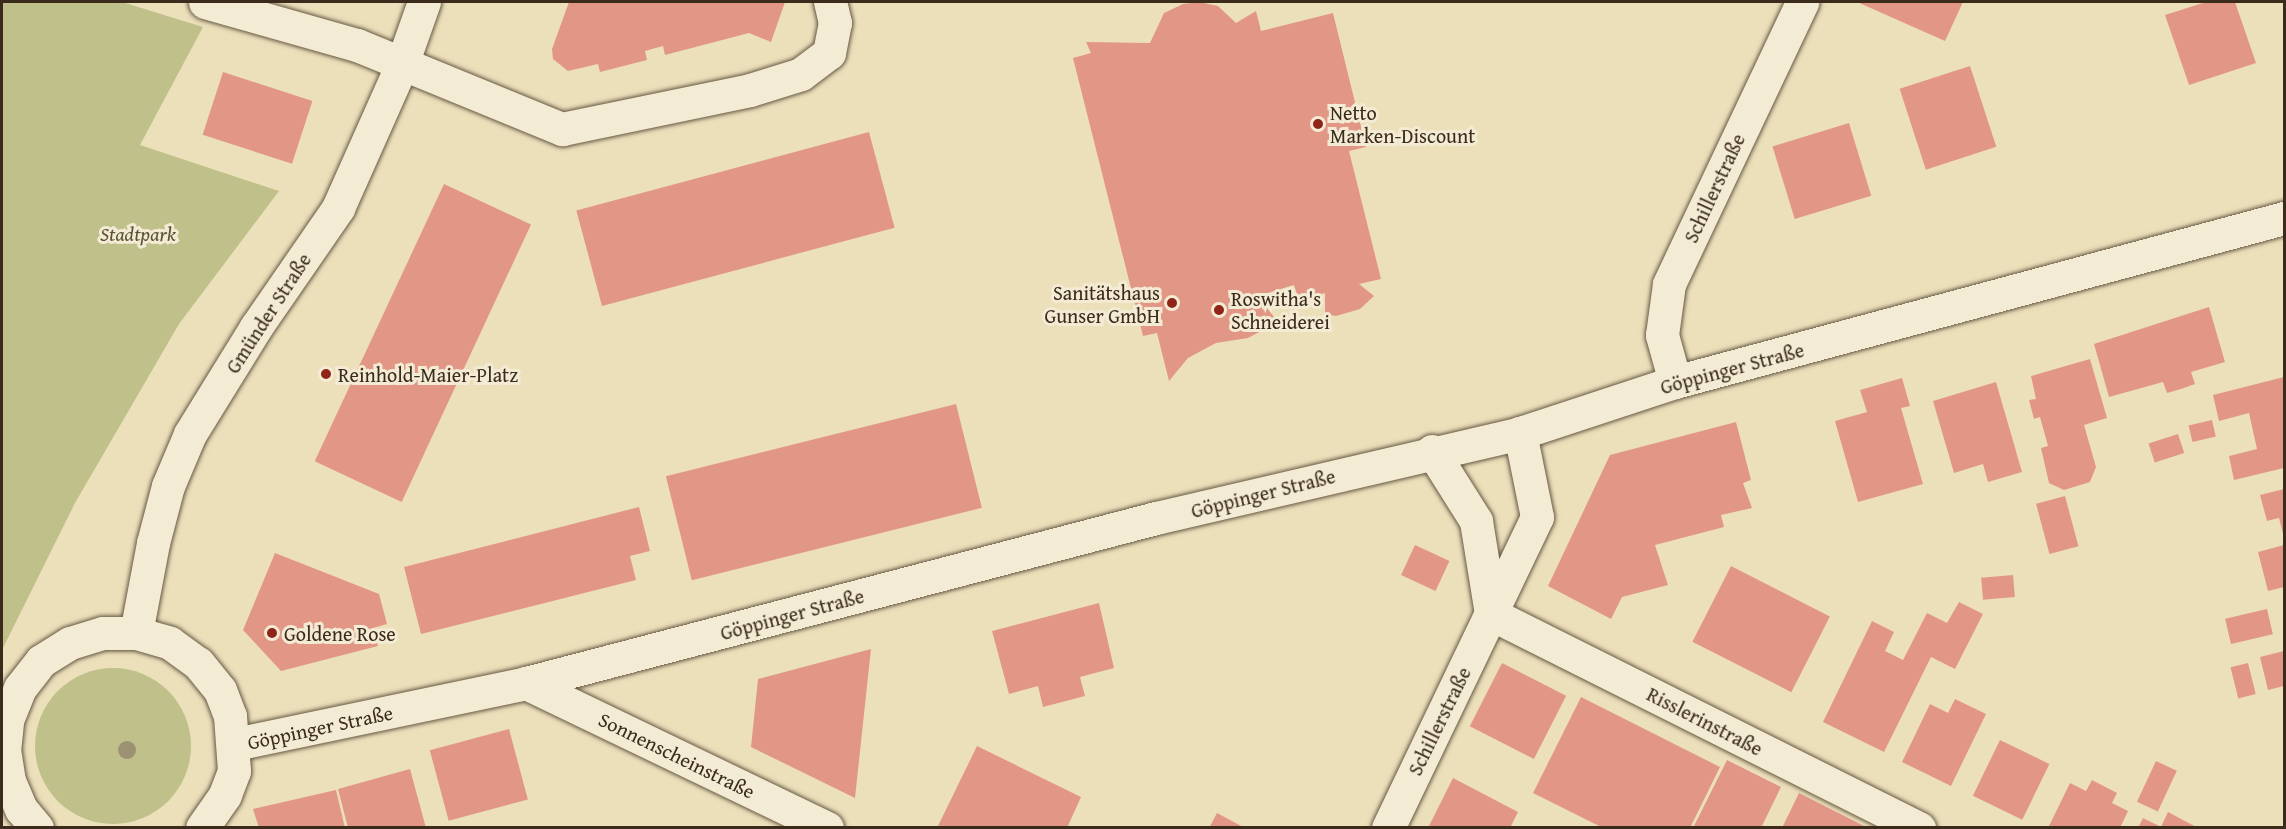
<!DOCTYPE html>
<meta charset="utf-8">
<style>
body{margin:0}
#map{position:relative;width:2286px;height:829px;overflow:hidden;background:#ece0bb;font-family:"Gentium Book Plus",serif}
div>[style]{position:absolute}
.green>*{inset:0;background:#c0c08b}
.round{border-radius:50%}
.building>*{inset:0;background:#e29786;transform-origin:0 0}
.roads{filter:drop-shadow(0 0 2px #675844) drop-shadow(0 0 2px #675844)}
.street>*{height:33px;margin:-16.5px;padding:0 16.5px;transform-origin:16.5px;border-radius:16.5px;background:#f3ebd3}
.secondary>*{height:33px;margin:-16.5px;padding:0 16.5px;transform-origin:16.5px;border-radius:16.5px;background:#f3ebd3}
.trees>*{width:18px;height:18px;margin:-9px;border-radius:50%;background:#9d9173}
.dots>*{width:16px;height:16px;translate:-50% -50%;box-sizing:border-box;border:3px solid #f3ebd3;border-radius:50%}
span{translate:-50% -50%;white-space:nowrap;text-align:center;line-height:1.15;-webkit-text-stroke:6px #f3ebd3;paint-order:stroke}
.poi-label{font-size:20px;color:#3b2b1d}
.left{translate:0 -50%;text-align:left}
.right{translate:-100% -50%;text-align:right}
.street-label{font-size:20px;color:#3b2b1d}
.park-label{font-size:20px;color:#5c5038;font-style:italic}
.frame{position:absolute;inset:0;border:3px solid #3b2b1d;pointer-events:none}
</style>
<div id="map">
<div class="green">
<div style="clip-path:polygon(2px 2px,122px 2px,203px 27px,140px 145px,279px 191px,179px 324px,75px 503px,2px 650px)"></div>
<div class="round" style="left:35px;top:668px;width:156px;height:156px"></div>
</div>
<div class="building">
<div style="clip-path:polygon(569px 2px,785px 2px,771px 42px,749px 33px,665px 55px,663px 46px,645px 51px,647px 60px,600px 72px,598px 64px,568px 71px,553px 59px,552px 49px)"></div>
<div style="clip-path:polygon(1199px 2px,1218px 6px,1236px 23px,1256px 11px,1261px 31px,1333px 13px,1366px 147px,1349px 151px,1381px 279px,1359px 284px,1374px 296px,1360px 309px,1336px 316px,1325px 314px,1325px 293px,1299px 300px,1294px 285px,1258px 296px,1274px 317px,1263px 330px,1248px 338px,1216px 343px,1188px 358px,1169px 381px,1157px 333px,1143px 336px,1073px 58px,1091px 53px,1086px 42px,1150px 43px,1164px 13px,1183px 4px)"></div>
<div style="clip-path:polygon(1857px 2px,1963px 2px,1945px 41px)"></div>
<div style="clip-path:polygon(2206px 2px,2235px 2px,2256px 63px,2189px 85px,2165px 15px)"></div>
<div style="left:1970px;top:66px;width:85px;height:74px;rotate:72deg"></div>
<div style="left:223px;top:72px;width:94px;height:66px;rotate:18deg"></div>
<div style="left:1849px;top:123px;width:76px;height:80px;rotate:73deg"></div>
<div style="left:869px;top:132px;width:99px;height:303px;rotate:75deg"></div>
<div style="left:444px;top:184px;width:96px;height:306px;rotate:25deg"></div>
<div style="clip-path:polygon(2209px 307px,2225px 362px,2191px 372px,2195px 384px,2181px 389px,2167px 393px,2163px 382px,2109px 397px,2094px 344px)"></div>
<div style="clip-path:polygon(2090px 359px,2107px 418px,2084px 425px,2096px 467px,2090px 482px,2064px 490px,2049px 483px,2041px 448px,2048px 446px,2040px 417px,2034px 419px,2029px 400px,2036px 399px,2031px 376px)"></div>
<div style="clip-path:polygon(2284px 377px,2284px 468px,2234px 480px,2229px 456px,2257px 449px,2249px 413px,2219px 421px,2213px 395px)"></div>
<div style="clip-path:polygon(1902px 378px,1910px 406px,1901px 408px,1923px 484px,1858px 502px,1835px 421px,1867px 412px,1860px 390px)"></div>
<div style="clip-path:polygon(1996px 382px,2022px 472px,1988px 482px,1983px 464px,1954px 473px,1933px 401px)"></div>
<div style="left:956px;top:404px;width:107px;height:299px;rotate:76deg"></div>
<div style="left:2212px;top:420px;width:17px;height:24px;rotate:77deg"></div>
<div style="clip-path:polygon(1736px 422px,1751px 480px,1743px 483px,1752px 508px,1721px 515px,1724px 527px,1655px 545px,1668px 585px,1622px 597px,1611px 619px,1548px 586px,1610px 455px)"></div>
<div style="left:2178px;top:434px;width:20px;height:31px;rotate:72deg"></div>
<div style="clip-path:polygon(2284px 489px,2284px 538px,2279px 518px,2267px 521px,2260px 495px)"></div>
<div style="left:2065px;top:496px;width:52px;height:30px;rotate:75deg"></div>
<div style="clip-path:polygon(639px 507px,650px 551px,630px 556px,636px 580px,421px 634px,404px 567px)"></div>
<div style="left:1415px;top:545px;width:38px;height:33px;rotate:25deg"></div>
<div style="clip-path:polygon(2284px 545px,2284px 587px,2268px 591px,2258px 552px)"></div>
<div style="clip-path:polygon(275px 553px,379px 594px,387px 624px,373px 628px,378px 646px,281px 671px,243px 630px)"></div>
<div style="left:1731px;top:566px;width:111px;height:85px;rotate:27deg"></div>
<div style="left:2013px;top:575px;width:22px;height:32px;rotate:85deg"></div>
<div style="clip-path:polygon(1959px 602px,1983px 614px,1955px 669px,1931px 657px,1884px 752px,1823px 722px,1872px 621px,1894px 632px,1885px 651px,1903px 660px,1927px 613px,1947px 623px)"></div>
<div style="clip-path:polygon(1099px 603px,1114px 668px,1080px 677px,1085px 696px,1043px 707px,1038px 686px,1009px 694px,992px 631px)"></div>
<div style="left:2267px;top:609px;width:26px;height:43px;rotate:77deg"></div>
<div style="clip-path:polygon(871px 649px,855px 798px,751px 747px,758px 679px)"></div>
<div style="clip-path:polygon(2284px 651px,2284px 686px,2268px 690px,2260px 657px)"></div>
<div style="left:1502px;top:663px;width:72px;height:71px;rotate:27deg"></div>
<div style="left:2248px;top:663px;width:32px;height:18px;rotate:76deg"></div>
<div style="clip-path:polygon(1581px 697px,1720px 767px,1690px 828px,1603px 828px,1533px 793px)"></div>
<div style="clip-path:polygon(1955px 699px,1986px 714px,1951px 786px,1902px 762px,1930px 704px,1948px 713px)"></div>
<div style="left:509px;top:729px;width:73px;height:82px;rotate:75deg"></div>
<div style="left:2000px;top:740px;width:55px;height:62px;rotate:26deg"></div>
<div style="clip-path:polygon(977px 746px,1081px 797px,1067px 828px,937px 828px)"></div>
<div style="clip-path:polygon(1727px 760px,1781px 787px,1761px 828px,1693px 828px)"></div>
<div style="left:2156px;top:761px;width:23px;height:45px;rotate:25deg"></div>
<div style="clip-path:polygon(410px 769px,426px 828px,348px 828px,338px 789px)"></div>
<div style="clip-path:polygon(1453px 778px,1518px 812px,1510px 828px,1428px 828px)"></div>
<div style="clip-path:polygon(2092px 780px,2117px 793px,2112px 803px,2128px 811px,2120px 828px,2048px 828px,2070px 783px,2086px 791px)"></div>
<div style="clip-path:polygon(336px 790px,345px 828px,259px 828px,253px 809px)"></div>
<div style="clip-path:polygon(1799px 793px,1868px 828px,1782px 828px)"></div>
<div style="clip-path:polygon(2168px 812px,2198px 828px,2138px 828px,2143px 818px,2161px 827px)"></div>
<div style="clip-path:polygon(1217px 813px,1245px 828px,1209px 828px)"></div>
</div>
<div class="roads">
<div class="street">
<div style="left:205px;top:2px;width:158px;rotate:15.8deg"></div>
<div style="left:357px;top:45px;width:222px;rotate:22.3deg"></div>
<div style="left:562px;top:129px;width:192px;rotate:-11.7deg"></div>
<div style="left:750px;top:90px;width:53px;rotate:-17.4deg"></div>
<div style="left:801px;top:74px;width:35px;rotate:-37deg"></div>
<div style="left:829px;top:53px;width:31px;rotate:-79deg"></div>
<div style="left:835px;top:23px;width:22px;rotate:-103deg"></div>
<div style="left:1675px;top:382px;width:49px;rotate:-105.5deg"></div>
<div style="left:1662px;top:335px;width:51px;rotate:-82.2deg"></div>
<div style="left:1669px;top:284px;width:312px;rotate:-64.7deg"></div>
<div style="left:1432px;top:451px;width:83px;rotate:57.8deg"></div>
<div style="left:1476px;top:521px;width:94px;rotate:80.8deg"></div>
<div style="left:1491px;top:614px;width:479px;rotate:26.6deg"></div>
<div style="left:526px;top:683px;width:334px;rotate:25.7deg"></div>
<div style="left:1388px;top:828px;width:345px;rotate:-64.4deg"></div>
<div style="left:1537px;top:517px;width:86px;rotate:-101.4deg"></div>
</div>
<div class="secondary">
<div style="left:136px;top:633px;width:92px;rotate:-79.3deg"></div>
<div style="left:153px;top:543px;width:59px;rotate:-75.3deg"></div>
<div style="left:168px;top:486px;width:56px;rotate:-67.1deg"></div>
<div style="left:190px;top:434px;width:126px;rotate:-58.3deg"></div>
<div style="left:256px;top:327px;width:145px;rotate:-55.4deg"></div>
<div style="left:338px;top:208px;width:158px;rotate:-66deg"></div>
<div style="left:402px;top:64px;width:66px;rotate:-70.5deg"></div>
<div style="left:235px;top:744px;width:297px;rotate:-11.8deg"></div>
<div style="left:526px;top:683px;width:651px;rotate:-14.68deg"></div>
<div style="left:1156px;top:518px;width:374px;rotate:-13.1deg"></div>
<div style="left:1520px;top:433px;width:163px;rotate:-18.2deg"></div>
<div style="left:1675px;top:382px;width:631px;rotate:-15.07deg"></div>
<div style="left:37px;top:828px;width:25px;rotate:-130deg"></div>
<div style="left:21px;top:809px;width:30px;rotate:-113deg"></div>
<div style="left:9px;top:781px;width:30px;rotate:-99deg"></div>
<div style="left:4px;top:751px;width:31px;rotate:-84deg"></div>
<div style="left:7px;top:720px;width:35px;rotate:-68deg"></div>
<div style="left:20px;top:688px;width:34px;rotate:-52deg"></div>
<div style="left:41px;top:661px;width:34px;rotate:-32deg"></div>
<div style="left:70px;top:643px;width:34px;rotate:-17deg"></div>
<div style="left:103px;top:633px;width:33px"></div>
<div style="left:136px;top:633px;width:35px;rotate:16deg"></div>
<div style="left:170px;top:643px;width:34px;rotate:36deg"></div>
<div style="left:198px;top:663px;width:35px;rotate:51deg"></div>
<div style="left:220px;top:690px;width:28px;rotate:69deg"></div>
<div style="left:230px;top:716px;width:55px;rotate:85.8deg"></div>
<div style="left:234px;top:771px;width:26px;rotate:111deg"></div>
<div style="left:225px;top:795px;width:40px;rotate:124.9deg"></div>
</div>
</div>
<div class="trees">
<div style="left:127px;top:750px"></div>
</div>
<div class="dots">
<div style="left:1318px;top:124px;background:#8f2418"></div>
<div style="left:1172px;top:303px;background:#8f2418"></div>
<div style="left:1219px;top:310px;background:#8f2418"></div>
<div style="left:326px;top:374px;background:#8f2418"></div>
<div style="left:272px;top:633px;background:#8f2418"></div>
</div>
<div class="poi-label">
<span class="left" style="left:1330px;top:124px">Netto<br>Marken-Discount</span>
<span class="right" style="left:1160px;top:304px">Sanitätshaus<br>Gunser GmbH</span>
<span class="left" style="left:1231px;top:310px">Roswitha's<br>Schneiderei</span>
<span class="left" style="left:338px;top:374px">Reinhold-Maier-Platz</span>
<span class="left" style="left:284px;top:633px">Goldene Rose</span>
</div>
<div class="street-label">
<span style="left:1714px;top:188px;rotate:-65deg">Schillerstraße</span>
<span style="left:268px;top:313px;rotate:-57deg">Gmünder Straße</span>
<span style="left:1732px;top:368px;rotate:-15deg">Göppinger Straße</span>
<span style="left:1263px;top:493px;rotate:-14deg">Göppinger Straße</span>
<span style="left:792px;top:614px;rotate:-15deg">Göppinger Straße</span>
<span style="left:1439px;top:721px;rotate:-64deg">Schillerstraße</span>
<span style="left:1705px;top:721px;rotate:27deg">Risslerinstraße</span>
<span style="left:320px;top:727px;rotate:-12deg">Göppinger Straße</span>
<span style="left:677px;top:755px;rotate:26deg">Sonnenscheinstraße</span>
</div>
<div class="park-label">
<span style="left:138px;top:233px">Stadtpark</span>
</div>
<div class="frame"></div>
</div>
